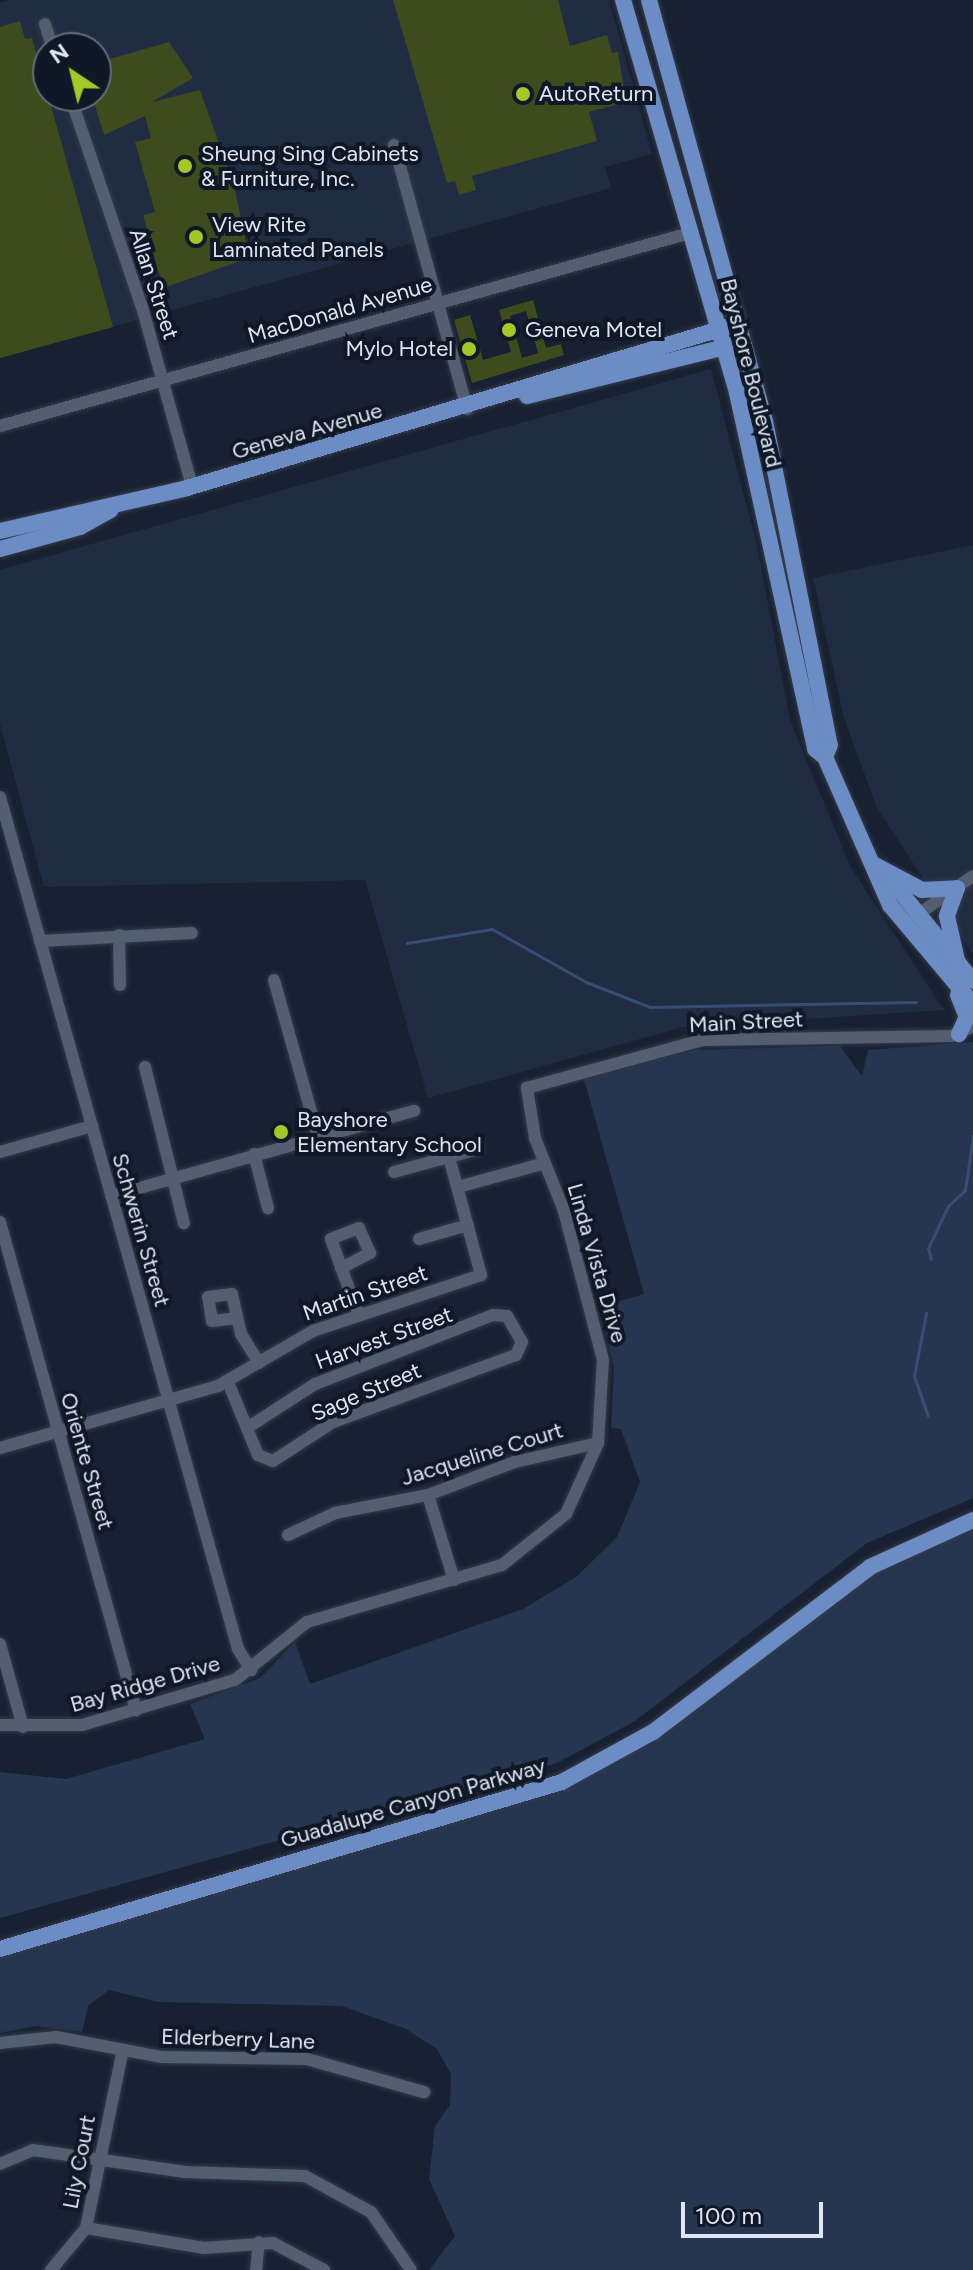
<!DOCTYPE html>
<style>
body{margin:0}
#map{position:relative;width:973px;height:2270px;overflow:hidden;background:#182131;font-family:Figtree,sans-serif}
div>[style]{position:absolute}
.built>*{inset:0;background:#202c41}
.green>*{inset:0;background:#263550}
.stream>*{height:3px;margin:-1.5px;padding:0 1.5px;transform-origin:1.5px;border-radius:1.5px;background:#384d73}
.building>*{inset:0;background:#3e4b1d}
.roads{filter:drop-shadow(0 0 2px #343a48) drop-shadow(0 0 2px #343a48)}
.minor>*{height:12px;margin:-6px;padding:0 6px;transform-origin:6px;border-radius:6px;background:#535e70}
.major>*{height:16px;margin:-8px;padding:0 8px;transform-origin:8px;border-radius:8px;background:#6c8cc5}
.dots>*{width:22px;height:22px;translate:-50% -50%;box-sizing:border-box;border:4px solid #0f1827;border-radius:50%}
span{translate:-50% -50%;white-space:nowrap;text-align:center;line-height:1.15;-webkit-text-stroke:8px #0f1827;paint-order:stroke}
.poi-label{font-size:22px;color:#e0e6f1}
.left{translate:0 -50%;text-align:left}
.right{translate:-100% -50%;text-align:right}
.street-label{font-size:22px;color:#e0e6f1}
.north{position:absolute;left:32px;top:32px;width:80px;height:80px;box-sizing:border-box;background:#0f1827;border:2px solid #636a78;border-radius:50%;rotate:325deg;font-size:22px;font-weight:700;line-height:32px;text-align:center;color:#e0e6f1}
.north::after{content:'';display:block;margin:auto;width:28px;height:36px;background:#a3c926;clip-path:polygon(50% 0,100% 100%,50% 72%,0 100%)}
.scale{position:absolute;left:681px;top:2202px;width:142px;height:36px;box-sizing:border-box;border:4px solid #e0e6f1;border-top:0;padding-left:10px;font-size:24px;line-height:28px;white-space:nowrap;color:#e0e6f1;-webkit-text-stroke:6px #0f1827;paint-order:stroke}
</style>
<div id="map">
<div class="built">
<div style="clip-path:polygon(evenodd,10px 0,609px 0,652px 154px,605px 167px,611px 188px,0 358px,0 3px,10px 0,48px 48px,96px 48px,96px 96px,48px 96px,48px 48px)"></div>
<div style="clip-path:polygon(711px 369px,757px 545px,790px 720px,850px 866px,944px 1010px,683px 1027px,428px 1098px,365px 880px,44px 887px,0 724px,0 570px)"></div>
<div style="clip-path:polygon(973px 545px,973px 955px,877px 808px,844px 718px,813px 578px)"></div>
</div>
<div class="green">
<div style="clip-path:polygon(973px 1042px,973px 1498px,867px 1543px,635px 1721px,557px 1763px,0 1918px,0 1772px,66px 1779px,205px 1739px,190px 1704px,260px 1678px,295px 1642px,310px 1684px,523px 1609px,576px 1577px,617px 1537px,640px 1482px,621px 1429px,611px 1428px,614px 1368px,600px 1307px,644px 1294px,584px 1079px,694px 1050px,840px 1046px,862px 1076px,868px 1050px)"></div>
<div style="clip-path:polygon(973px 1520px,973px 2270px,429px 2270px,455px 2236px,429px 2179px,435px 2126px,450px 2105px,451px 2074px,437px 2049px,406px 2029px,342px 2006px,158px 2002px,109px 1990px,88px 2006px,82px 2032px,36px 2026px,0 2033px,0 1949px,600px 1764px,818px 1604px)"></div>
</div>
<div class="stream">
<div style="left:407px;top:943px;width:86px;rotate:-9.4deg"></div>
<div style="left:492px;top:929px;width:108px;rotate:29.4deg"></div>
<div style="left:586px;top:982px;width:69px;rotate:21.3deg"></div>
<div style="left:650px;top:1007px;width:266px;rotate:-1.1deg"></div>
<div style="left:931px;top:1259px;width:11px;rotate:-105deg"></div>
<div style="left:928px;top:1248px;width:47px;rotate:-64.5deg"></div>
<div style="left:948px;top:1206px;width:23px;rotate:-43deg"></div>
<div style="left:965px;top:1190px;width:55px;rotate:-81.6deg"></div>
<div style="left:926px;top:1313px;width:64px;rotate:100.8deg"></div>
<div style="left:914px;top:1376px;width:42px;rotate:70.7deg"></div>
</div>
<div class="building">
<div style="clip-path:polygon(393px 0,558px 0,570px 46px,607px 35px,612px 53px,618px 52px,626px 102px,589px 112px,597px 141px,472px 176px,476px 190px,459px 195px,455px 181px,447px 183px)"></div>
<div style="clip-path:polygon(20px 21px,25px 39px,32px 38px,113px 327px,0 358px,0 27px)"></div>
<div style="clip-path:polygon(169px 42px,193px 78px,152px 102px,200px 90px,235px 189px,249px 258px,163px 288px,143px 215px,155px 212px,135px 142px,151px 138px,145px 116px,104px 135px,92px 96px,96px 67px,106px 60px)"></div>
<div style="clip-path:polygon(evenodd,533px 300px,546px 348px,561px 344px,564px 355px,472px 383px,454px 320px,470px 315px,483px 360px,511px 352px,499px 310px,533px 300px,526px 311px,538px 353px,522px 358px,510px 316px,526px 311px)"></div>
</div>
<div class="roads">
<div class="minor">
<div style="left:45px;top:24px;width:25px;rotate:72deg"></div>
<div style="left:70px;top:96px;width:223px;rotate:71.2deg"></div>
<div style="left:142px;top:307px;width:186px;rotate:74.4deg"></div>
<div style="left:394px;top:145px;width:274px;rotate:74.5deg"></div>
<div style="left:0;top:426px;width:716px;rotate:-15.63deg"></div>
<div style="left:0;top:797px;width:885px;rotate:74.39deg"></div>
<div style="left:238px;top:1649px;width:25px;rotate:58deg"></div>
<div style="left:913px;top:918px;width:73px;rotate:-35deg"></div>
<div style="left:119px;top:935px;width:50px;rotate:88.9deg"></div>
<div style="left:40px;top:941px;width:152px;rotate:-3deg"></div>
<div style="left:274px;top:980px;width:163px;rotate:74.3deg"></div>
<div style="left:145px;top:1067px;width:161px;rotate:76deg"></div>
<div style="left:0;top:1152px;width:96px;rotate:-15.8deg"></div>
<div style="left:254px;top:1154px;width:56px;rotate:75.5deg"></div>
<div style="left:394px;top:1172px;width:87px;rotate:-15.3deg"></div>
<div style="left:458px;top:1187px;width:90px;rotate:-15.4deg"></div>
<div style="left:111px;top:1196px;width:315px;rotate:-15.7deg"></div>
<div style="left:0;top:1222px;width:507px;rotate:74.43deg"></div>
<div style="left:419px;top:1239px;width:51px;rotate:-15.9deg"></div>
<div style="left:341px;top:1268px;width:33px;rotate:-27deg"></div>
<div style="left:370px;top:1253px;width:27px;rotate:-114deg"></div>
<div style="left:359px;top:1228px;width:30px;rotate:159deg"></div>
<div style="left:331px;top:1239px;width:65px;rotate:70.2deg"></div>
<div style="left:353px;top:1300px;width:16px;rotate:68deg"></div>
<div style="left:237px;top:1318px;width:25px;rotate:173deg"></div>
<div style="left:212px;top:1321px;width:24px;rotate:-99deg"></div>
<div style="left:208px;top:1297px;width:24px;rotate:-7deg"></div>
<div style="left:232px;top:1294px;width:41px;rotate:77.3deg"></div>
<div style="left:241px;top:1334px;width:34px;rotate:58deg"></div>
<div style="left:228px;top:1382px;width:79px;rotate:67.7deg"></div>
<div style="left:258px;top:1455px;width:16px;rotate:22deg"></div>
<div style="left:273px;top:1461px;width:72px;rotate:-33deg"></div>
<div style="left:333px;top:1422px;width:195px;rotate:-20.1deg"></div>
<div style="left:516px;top:1355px;width:14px;rotate:-65deg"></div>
<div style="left:522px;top:1342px;width:30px;rotate:-120deg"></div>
<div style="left:507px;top:1316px;width:14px;rotate:-176deg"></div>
<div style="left:493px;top:1315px;width:191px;rotate:158.8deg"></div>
<div style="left:315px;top:1384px;width:81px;rotate:147.1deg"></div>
<div style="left:0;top:1448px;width:227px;rotate:-15.9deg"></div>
<div style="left:218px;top:1386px;width:110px;rotate:-30.1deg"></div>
<div style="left:313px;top:1331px;width:177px;rotate:-18.4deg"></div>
<div style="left:481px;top:1275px;width:122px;rotate:-105.2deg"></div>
<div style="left:428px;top:1495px;width:89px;rotate:73deg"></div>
<div style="left:288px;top:1535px;width:52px;rotate:-25.1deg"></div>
<div style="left:335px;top:1513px;width:95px;rotate:-11deg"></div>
<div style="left:428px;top:1495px;width:93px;rotate:-20.8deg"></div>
<div style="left:515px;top:1462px;width:85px;rotate:-12.9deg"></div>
<div style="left:0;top:1644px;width:86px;rotate:74.5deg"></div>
<div style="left:0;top:1725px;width:82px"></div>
<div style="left:82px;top:1725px;width:159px;rotate:-16.4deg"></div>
<div style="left:235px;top:1680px;width:92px;rotate:-38.9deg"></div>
<div style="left:307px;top:1622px;width:203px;rotate:-16.3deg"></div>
<div style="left:502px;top:1565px;width:82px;rotate:-38.6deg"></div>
<div style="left:566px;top:1514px;width:78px;rotate:-65.7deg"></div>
<div style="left:598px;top:1443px;width:83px;rotate:-86.6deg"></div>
<div style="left:603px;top:1360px;width:154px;rotate:-104.7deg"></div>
<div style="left:564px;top:1211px;width:79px;rotate:-111.7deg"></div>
<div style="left:535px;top:1138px;width:51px;rotate:-99.1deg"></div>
<div style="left:527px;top:1088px;width:182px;rotate:-15.3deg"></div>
<div style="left:703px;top:1040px;width:248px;rotate:-0.9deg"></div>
<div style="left:951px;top:1036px;width:24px;rotate:-24deg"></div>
<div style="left:0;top:2043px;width:56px;rotate:-6.1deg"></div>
<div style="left:56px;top:2037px;width:108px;rotate:10.7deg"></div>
<div style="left:162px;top:2057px;width:145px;rotate:0.8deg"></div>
<div style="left:307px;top:2059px;width:122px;rotate:15.8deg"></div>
<div style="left:0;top:2164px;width:36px;rotate:-23deg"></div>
<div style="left:33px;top:2150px;width:154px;rotate:8.2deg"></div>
<div style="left:185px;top:2172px;width:120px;rotate:1.9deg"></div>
<div style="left:305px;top:2176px;width:75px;rotate:28.6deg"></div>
<div style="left:371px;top:2212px;width:70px;rotate:55.4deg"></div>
<div style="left:86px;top:2228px;width:120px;rotate:9.6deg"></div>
<div style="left:204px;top:2248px;width:69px;rotate:-4.1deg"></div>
<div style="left:273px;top:2243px;width:58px;rotate:27.9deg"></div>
<div style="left:51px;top:2270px;width:55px;rotate:-50.2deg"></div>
<div style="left:86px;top:2228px;width:182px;rotate:-78.3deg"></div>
<div style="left:256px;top:2270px;width:28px;rotate:-84deg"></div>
</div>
<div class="major">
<div style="left:623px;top:0;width:409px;rotate:73.8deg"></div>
<div style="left:737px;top:393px;width:364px;rotate:77.6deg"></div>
<div style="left:815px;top:749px;width:13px;rotate:39deg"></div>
<div style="left:825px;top:757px;width:162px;rotate:66.3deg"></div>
<div style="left:890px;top:905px;width:129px;rotate:50deg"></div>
<div style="left:649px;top:0;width:437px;rotate:74.6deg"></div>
<div style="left:765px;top:421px;width:330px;rotate:78.7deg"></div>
<div style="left:830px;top:745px;width:13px;rotate:113deg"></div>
<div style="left:527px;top:396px;width:212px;rotate:-13.9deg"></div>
<div style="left:0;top:531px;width:192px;rotate:-12.9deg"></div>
<div style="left:187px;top:488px;width:563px;rotate:-16.6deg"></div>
<div style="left:0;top:549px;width:83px;rotate:-15.4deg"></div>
<div style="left:80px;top:527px;width:35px;rotate:-29deg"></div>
<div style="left:875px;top:865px;width:53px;rotate:28deg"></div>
<div style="left:922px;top:890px;width:35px;rotate:-3deg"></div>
<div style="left:957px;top:888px;width:30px;rotate:110deg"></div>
<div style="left:947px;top:916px;width:50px;rotate:77.3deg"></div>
<div style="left:889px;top:878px;width:133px;rotate:50.8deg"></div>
<div style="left:958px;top:995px;width:24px;rotate:68deg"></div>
<div style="left:967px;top:1017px;width:19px;rotate:115deg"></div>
<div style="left:0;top:1949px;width:586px;rotate:-16.55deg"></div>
<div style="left:562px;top:1782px;width:104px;rotate:-28.8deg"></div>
<div style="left:653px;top:1732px;width:273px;rotate:-37.2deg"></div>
<div style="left:870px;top:1567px;width:113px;rotate:-24.5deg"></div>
</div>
</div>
<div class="dots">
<div style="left:523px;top:94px;background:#a3c926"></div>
<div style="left:185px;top:166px;background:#a3c926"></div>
<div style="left:196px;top:237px;background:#a3c926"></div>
<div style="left:509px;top:330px;background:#a3c926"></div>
<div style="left:469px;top:349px;background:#a3c926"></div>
<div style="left:281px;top:1132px;background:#a3c926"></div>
</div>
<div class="poi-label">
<span class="left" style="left:539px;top:94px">AutoReturn</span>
<span class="left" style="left:201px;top:166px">Sheung Sing Cabinets<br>&amp; Furniture, Inc.</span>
<span class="left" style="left:212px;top:237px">View Rite<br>Laminated Panels</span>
<span class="left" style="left:525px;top:330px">Geneva Motel</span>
<span class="right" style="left:453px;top:349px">Mylo Hotel</span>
<span class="left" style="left:297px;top:1132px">Bayshore<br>Elementary School</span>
</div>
<div class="street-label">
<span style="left:154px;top:284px;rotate:72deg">Allan Street</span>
<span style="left:340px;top:310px;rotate:-16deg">MacDonald Avenue</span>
<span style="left:751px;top:373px;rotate:76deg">Bayshore Boulevard</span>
<span style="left:307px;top:431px;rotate:-16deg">Geneva Avenue</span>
<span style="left:746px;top:1022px;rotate:-3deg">Main Street</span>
<span style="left:141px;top:1230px;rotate:74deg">Schwerin Street</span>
<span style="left:597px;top:1263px;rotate:74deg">Linda Vista Drive</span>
<span style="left:365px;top:1293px;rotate:-19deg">Martin Street</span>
<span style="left:384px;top:1338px;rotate:-20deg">Harvest Street</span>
<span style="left:366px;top:1392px;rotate:-23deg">Sage Street</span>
<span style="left:482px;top:1454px;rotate:-17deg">Jacqueline Court</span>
<span style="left:87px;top:1461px;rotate:74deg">Oriente Street</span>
<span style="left:145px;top:1684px;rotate:-16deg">Bay Ridge Drive</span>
<span style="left:413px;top:1803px;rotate:-16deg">Guadalupe Canyon Parkway</span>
<span style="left:238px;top:2039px;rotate:2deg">Elderberry Lane</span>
<span style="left:79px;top:2162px;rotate:-79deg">Lily Court</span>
</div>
<div class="north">N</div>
<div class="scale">100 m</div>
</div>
